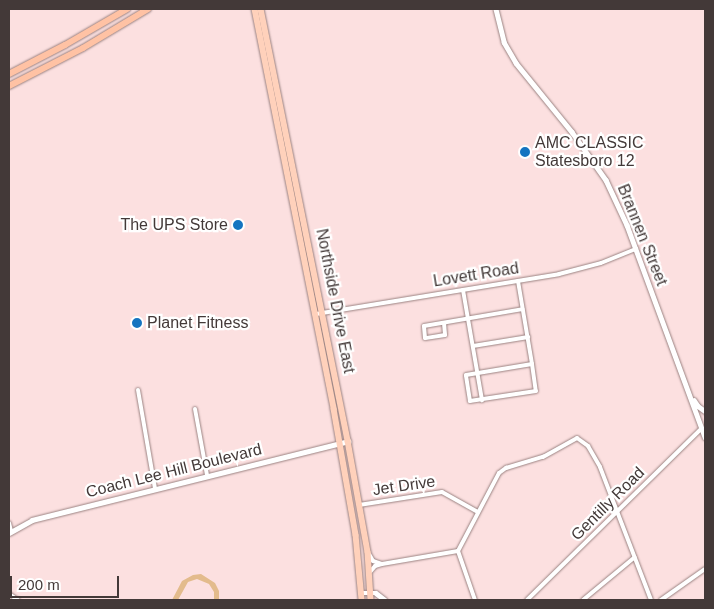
<!DOCTYPE html>
<style>
body{margin:0}
#map{position:relative;width:714px;height:609px;overflow:hidden;background:#fce0e0;font-family:Helvetica,sans-serif}
div>[style]{position:absolute}
.green>*{inset:0;background:#e3bb8c}
.roads{filter:drop-shadow(0 0 1px #9b8382) drop-shadow(0 0 1px #9b8382)}
.minor>*{height:4px;margin:-2px;padding:0 2px;transform-origin:2px;border-radius:2px;background:#fff}
.tertiary>*{height:4.5px;margin:-2.25px;padding:0 2.25px;transform-origin:2.25px;border-radius:2.25px;background:#fff}
.primary>*{height:5.5px;margin:-2.75px;padding:0 2.75px;transform-origin:2.75px;border-radius:2.75px;background:#ffd1bb}
.trunk>*{height:6px;margin:-3px;padding:0 3px;transform-origin:3px;border-radius:3px;background:#ffc2a4}
.dots>*{width:14px;height:14px;translate:-50% -50%;box-sizing:border-box;border:2px solid #fff;border-radius:50%}
span{translate:-50% -50%;white-space:nowrap;text-align:center;line-height:1.15;-webkit-text-stroke:4.5px #fff;paint-order:stroke}
.poi-label{font-size:16px;color:#433938}
.left{translate:0 -50%;text-align:left}
.right{translate:-100% -50%;text-align:right}
.street-label{font-size:16px;color:#433938}
.frame{position:absolute;inset:0;border:10px solid #433938;pointer-events:none}
.scale{position:absolute;left:10px;top:576px;width:109px;height:22px;box-sizing:border-box;border:2px solid #433938;border-top:0;padding-left:6px;font-size:15px;line-height:18px;white-space:nowrap;color:#433938;-webkit-text-stroke:4px #fff;paint-order:stroke}
</style>
<div id="map">
<div class="green">
<div style="clip-path:polygon(201px 574px,215px 583px,219px 591px,219px 600px,214px 600px,214px 592px,209px 584px,197px 579px,188px 582px,178px 600px,172px 600px,182px 581px,193px 575px)"></div>
</div>
<div class="roads">
<div class="minor">
<div style="left:518px;top:281px;width:84px;rotate:80.4deg"></div>
<div style="left:532px;top:364px;width:27px;rotate:82deg"></div>
<div style="left:536px;top:391px;width:67px;rotate:171.4deg"></div>
<div style="left:470px;top:401px;width:26px;rotate:-99deg"></div>
<div style="left:466px;top:375px;width:67px;rotate:-9.5deg"></div>
<div style="left:463px;top:290px;width:112px;rotate:80.2deg"></div>
<div style="left:316px;top:314px;width:246px;rotate:-9.3deg"></div>
<div style="left:559px;top:274px;width:43px;rotate:-14.7deg"></div>
<div style="left:601px;top:263px;width:38px;rotate:-22deg"></div>
<div style="left:444px;top:323px;width:12px;rotate:85deg"></div>
<div style="left:445px;top:335px;width:20px;rotate:171deg"></div>
<div style="left:425px;top:338px;width:12px;rotate:-95deg"></div>
<div style="left:424px;top:326px;width:100px;rotate:-9.7deg"></div>
<div style="left:473px;top:346px;width:56px;rotate:-9.3deg"></div>
<div style="left:138px;top:390px;width:99px;rotate:80.2deg"></div>
<div style="left:195px;top:409px;width:67px;rotate:79.7deg"></div>
<div style="left:359px;top:505px;width:84px;rotate:-8.9deg"></div>
<div style="left:442px;top:492px;width:41px;rotate:29.1deg"></div>
<div style="left:9px;top:523px;width:8px;rotate:76deg"></div>
<div style="left:458px;top:551px;width:88px;rotate:-62.3deg"></div>
<div style="left:499px;top:473px;width:9px;rotate:-36deg"></div>
<div style="left:506px;top:468px;width:39px;rotate:-17deg"></div>
<div style="left:543px;top:457px;width:39px;rotate:-29deg"></div>
<div style="left:577px;top:438px;width:14px;rotate:36deg"></div>
<div style="left:588px;top:446px;width:24px;rotate:60deg"></div>
<div style="left:600px;top:467px;width:142px;rotate:69deg"></div>
<div style="left:458px;top:551px;width:52px;rotate:70.9deg"></div>
<div style="left:369px;top:554px;width:8px;rotate:60deg"></div>
<div style="left:373px;top:561px;width:9px;rotate:18deg"></div>
<div style="left:370px;top:572px;width:8px;rotate:-50deg"></div>
<div style="left:375px;top:566px;width:7px;rotate:-16deg"></div>
<div style="left:382px;top:564px;width:77px;rotate:-9.7deg"></div>
<div style="left:9px;top:594px;width:11px;rotate:34deg"></div>
<div style="left:527px;top:600px;width:245px;rotate:-44.5deg"></div>
<div style="left:583px;top:600px;width:67px;rotate:-39.6deg"></div>
<div style="left:661px;top:600px;width:54px;rotate:-35.2deg"></div>
</div>
<div class="tertiary">
<div style="left:496px;top:9px;width:34px;rotate:76deg"></div>
<div style="left:504px;top:42px;width:24px;rotate:60deg"></div>
<div style="left:516px;top:63px;width:89px;rotate:50.9deg"></div>
<div style="left:572px;top:132px;width:59px;rotate:54.7deg"></div>
<div style="left:606px;top:180px;width:50px;rotate:65deg"></div>
<div style="left:627px;top:225px;width:226px;rotate:69.8deg"></div>
<div style="left:694px;top:400px;width:7px;rotate:56deg"></div>
<div style="left:698px;top:406px;width:9px;rotate:36deg"></div>
<div style="left:9px;top:533px;width:26px;rotate:-29deg"></div>
<div style="left:32px;top:520px;width:326px;rotate:-14deg"></div>
<div style="left:362px;top:593px;width:14px"></div>
<div style="left:376px;top:593px;width:11px;rotate:38deg"></div>
</div>
<div class="primary">
<div style="left:255px;top:9px;width:408px;rotate:78.8deg"></div>
<div style="left:334px;top:409px;width:128px;rotate:80.1deg"></div>
<div style="left:356px;top:535px;width:65px;rotate:84.7deg"></div>
<div style="left:261px;top:9px;width:441px;rotate:78.6deg"></div>
<div style="left:348px;top:441px;width:113px;rotate:79.8deg"></div>
<div style="left:368px;top:552px;width:48px;rotate:86.4deg"></div>
</div>
<div class="trunk">
<div style="left:9px;top:74px;width:63px;rotate:-27.4deg"></div>
<div style="left:65px;top:45px;width:72px;rotate:-30.1deg"></div>
<div style="left:9px;top:86px;width:83px;rotate:-27.2deg"></div>
<div style="left:83px;top:48px;width:76px;rotate:-31deg"></div>
</div>
</div>
<div class="dots">
<div style="left:525px;top:152px;background:#1574c0"></div>
<div style="left:238px;top:225px;background:#1574c0"></div>
<div style="left:137px;top:323px;background:#1574c0"></div>
</div>
<div class="poi-label">
<span class="left" style="left:535px;top:152px">AMC CLASSIC<br>Statesboro 12</span>
<span class="right" style="left:228px;top:225px">The UPS Store</span>
<span class="left" style="left:147px;top:323px">Planet Fitness</span>
</div>
<div class="street-label">
<span style="left:642px;top:235px;rotate:68deg">Brannen Street</span>
<span style="left:476px;top:275px;rotate:-9deg">Lovett Road</span>
<span style="left:335px;top:301px;rotate:79deg">Northside Drive East</span>
<span style="left:174px;top:471px;rotate:-14deg">Coach Lee Hill Boulevard</span>
<span style="left:404px;top:486px;rotate:-8deg">Jet Drive</span>
<span style="left:608px;top:504px;rotate:-45deg">Gentilly Road</span>
</div>
<div class="frame"></div>
<div class="scale">200 m</div>
</div>
